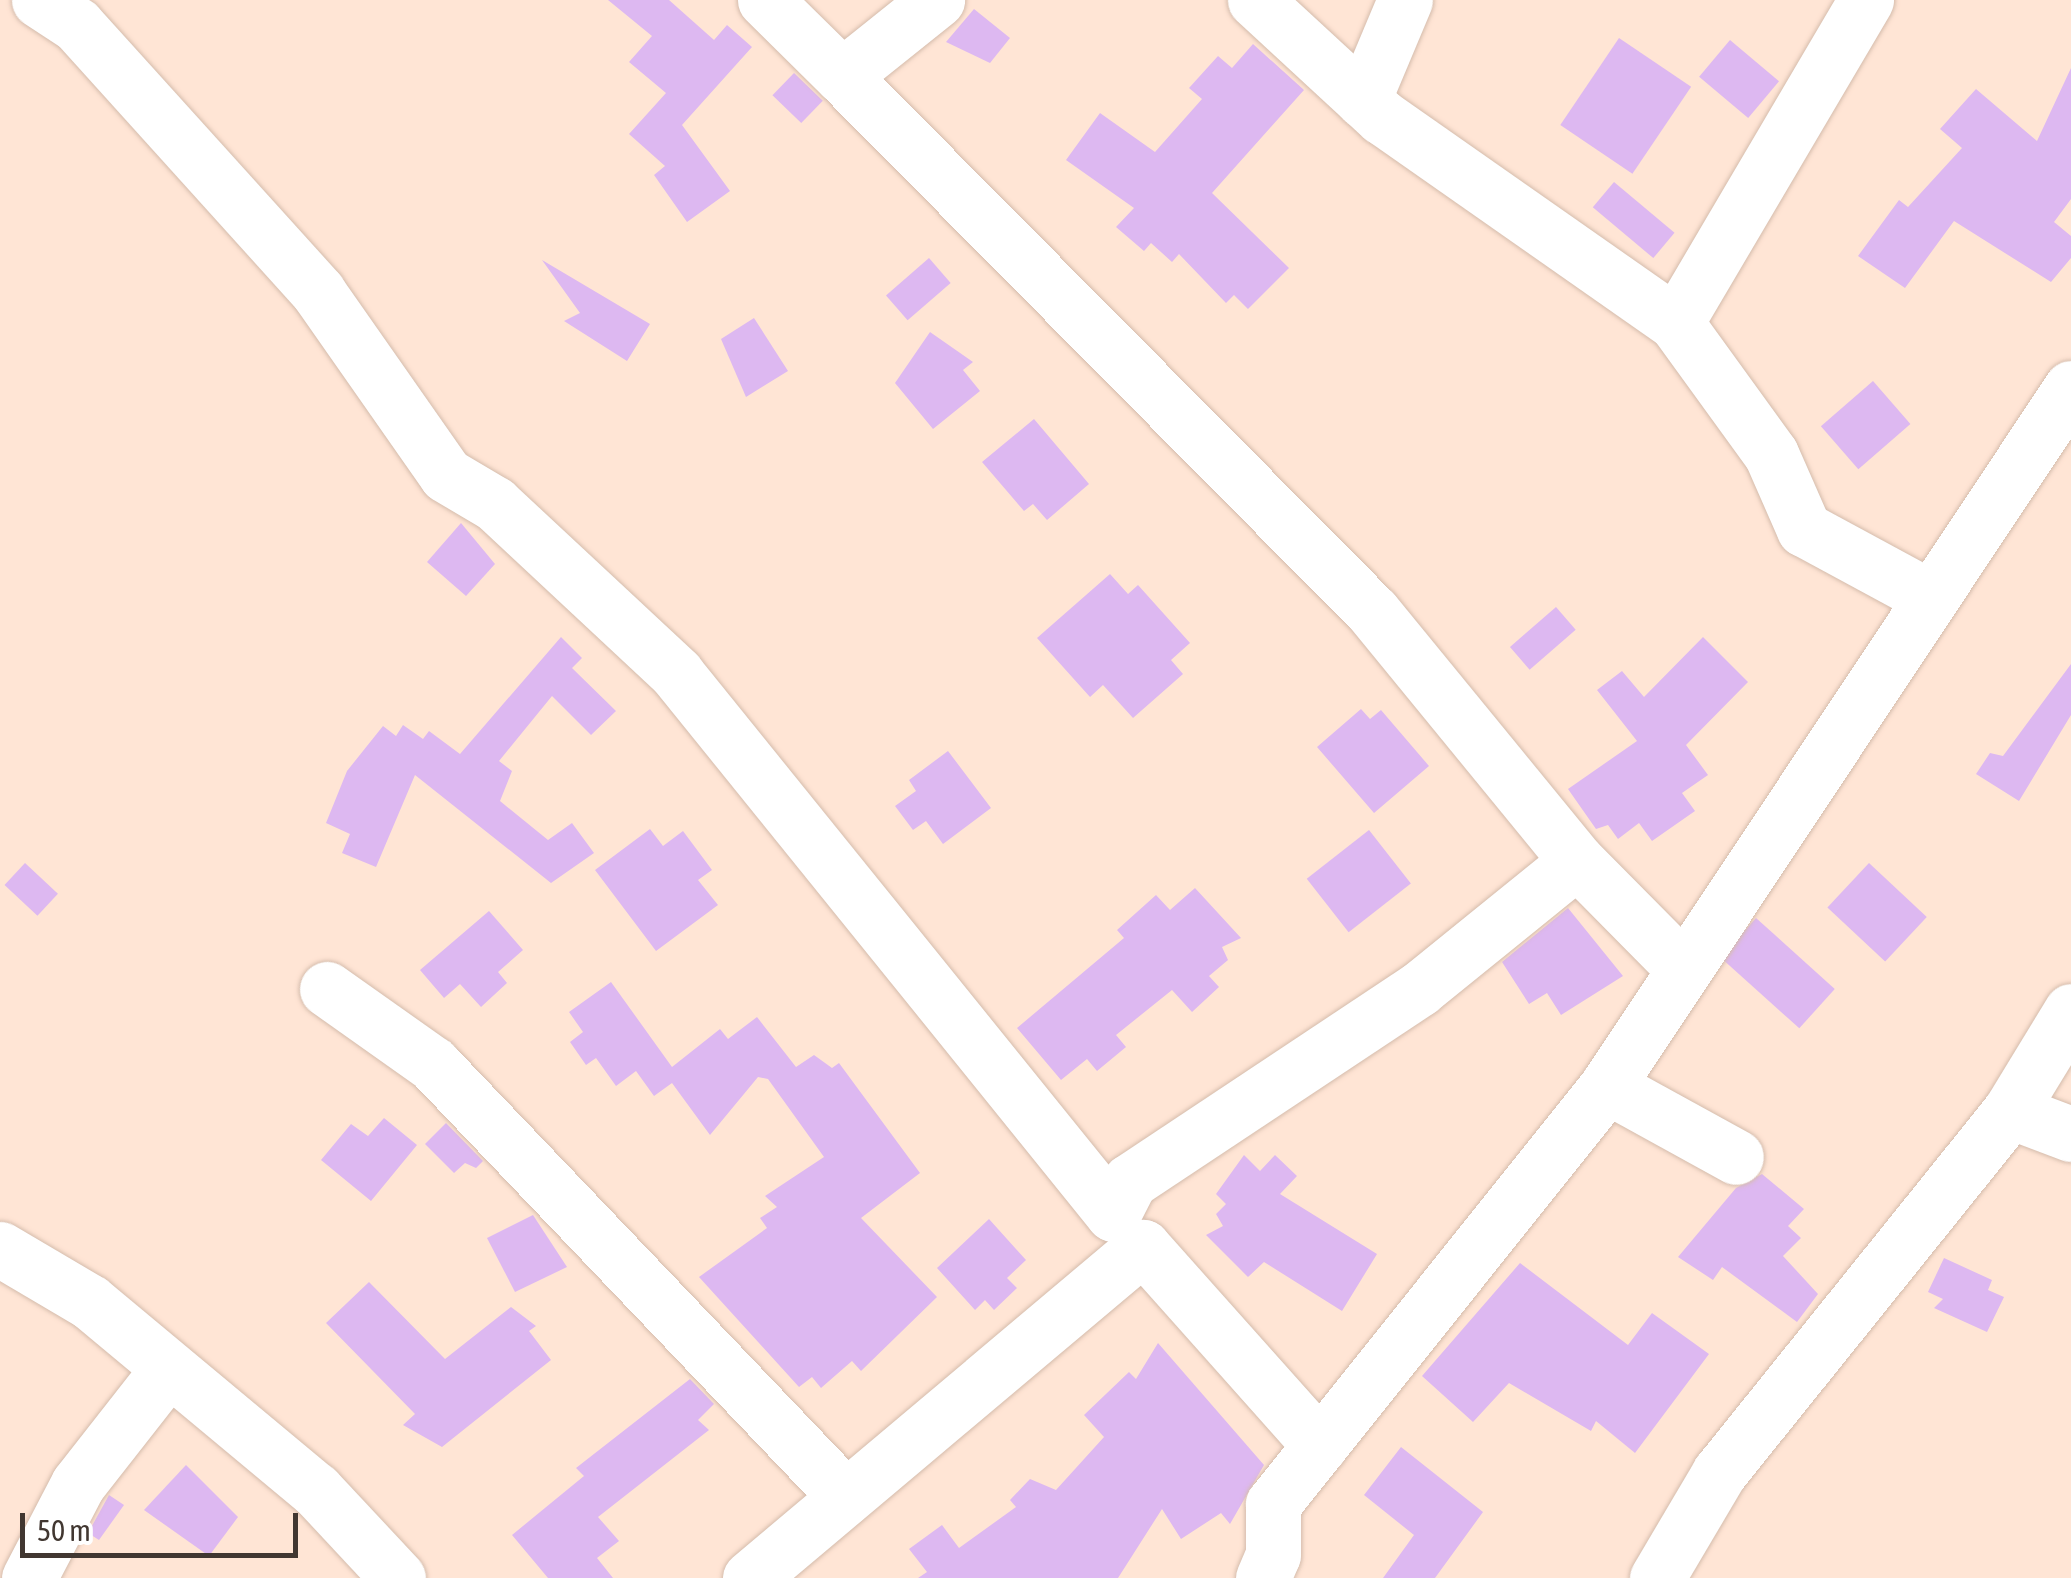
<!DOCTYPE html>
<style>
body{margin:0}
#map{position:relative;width:2071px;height:1578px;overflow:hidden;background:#ffe5d5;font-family:"Asap Condensed",sans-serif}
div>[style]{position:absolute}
.building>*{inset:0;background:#ddb8f1;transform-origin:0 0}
.roads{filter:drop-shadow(0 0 2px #d5bcac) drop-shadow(0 0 2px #d5bcac)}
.minor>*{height:55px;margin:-27.5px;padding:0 27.5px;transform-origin:27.5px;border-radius:27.5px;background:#fff}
span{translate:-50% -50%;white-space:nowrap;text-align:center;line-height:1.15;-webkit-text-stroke:9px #fff;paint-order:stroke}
.scale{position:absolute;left:20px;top:1513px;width:278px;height:45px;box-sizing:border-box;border:5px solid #413731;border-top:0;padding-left:12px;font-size:30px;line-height:35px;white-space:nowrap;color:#413731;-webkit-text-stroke:8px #fff;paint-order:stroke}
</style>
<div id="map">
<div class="building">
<div style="clip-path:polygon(608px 0,669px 0,714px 40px,727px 25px,752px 47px,682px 125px,730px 191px,687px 222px,654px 175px,665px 166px,629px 134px,666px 93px,629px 62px,652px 36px)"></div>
<div style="clip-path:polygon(974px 9px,1010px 38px,990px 63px,946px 42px)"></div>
<div style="left:1619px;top:38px;width:87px;height:105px;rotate:34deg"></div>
<div style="left:1730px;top:40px;width:64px;height:48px;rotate:40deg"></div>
<div style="clip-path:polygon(1253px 44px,1304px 90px,1212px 193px,1289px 268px,1248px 309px,1234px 295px,1226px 303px,1179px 254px,1172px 262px,1151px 243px,1144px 251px,1116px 227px,1134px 208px,1066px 160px,1100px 113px,1155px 152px,1202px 99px,1189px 88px,1218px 56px,1232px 68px)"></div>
<div style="clip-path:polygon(2071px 68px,2071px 199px,2054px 222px,2071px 236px,2071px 258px,2051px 282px,1954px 221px,1905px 288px,1858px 256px,1899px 200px,1908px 207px,1962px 148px,1940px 129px,1976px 89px,2037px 141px)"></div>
<div style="left:794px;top:73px;width:40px;height:31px;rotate:44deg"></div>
<div style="left:1614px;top:182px;width:79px;height:33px;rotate:40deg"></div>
<div style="left:929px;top:258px;width:33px;height:57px;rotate:49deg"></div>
<div style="clip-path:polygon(542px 260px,650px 324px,627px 361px,564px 321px,580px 313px)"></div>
<div style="clip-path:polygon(754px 318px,788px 371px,746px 397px,721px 339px)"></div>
<div style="clip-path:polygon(930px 332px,973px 362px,963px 370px,980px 391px,933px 429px,895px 383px)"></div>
<div style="left:1873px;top:381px;width:57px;height:69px;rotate:49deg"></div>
<div style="clip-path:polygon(1034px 419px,1089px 484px,1047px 520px,1033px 504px,1024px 511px,982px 462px)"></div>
<div style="clip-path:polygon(461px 523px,495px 564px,466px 596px,427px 562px)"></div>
<div style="clip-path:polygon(1110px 574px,1128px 594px,1138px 585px,1190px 643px,1171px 660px,1183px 674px,1133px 718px,1103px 685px,1090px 697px,1037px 638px)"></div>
<div style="left:1556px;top:607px;width:30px;height:61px;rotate:49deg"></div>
<div style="clip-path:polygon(561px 637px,582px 658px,572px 668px,616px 711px,591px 735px,552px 696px,499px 761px,512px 771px,500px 801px,548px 840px,572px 823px,594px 853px,551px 883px,415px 775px,376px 867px,342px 853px,350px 834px,326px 823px,347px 771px,383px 726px,396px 736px,403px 725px,423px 739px,429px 731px,460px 754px)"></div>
<div style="clip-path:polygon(1703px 637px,1748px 682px,1686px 745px,1708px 775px,1682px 793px,1695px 811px,1652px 841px,1639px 823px,1618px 839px,1608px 825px,1596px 829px,1568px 789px,1637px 741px,1597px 690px,1622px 671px,1644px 697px)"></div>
<div style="clip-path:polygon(2071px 664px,2071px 715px,2019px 801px,1976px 774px,1990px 753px,2003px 756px)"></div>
<div style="clip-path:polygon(1361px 709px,1370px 719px,1381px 710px,1429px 766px,1374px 813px,1317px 747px)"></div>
<div style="clip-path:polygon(948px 751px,991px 808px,943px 844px,926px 821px,913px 830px,895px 806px,916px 791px,909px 780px)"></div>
<div style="clip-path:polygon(650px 829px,663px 846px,683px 831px,712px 870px,698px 880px,718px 905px,656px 951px,595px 870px)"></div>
<div style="left:1369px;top:830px;width:68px;height:79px;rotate:52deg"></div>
<div style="left:25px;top:863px;width:45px;height:30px;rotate:43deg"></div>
<div style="left:1869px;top:863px;width:79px;height:61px;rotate:43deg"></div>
<div style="clip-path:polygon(1195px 888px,1241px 938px,1222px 947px,1228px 960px,1209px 976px,1219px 987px,1192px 1012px,1172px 990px,1116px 1035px,1126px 1047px,1097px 1071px,1087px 1059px,1061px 1080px,1017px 1028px,1124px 938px,1117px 930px,1156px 895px,1170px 910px)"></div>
<div style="clip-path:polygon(1568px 908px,1623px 976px,1561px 1015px,1547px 993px,1529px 1004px,1502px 962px)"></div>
<div style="clip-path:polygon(489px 911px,523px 950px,498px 972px,507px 983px,481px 1007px,460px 984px,444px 998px,420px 970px)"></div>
<div style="left:1756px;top:918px;width:106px;height:53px;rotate:42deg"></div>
<div style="clip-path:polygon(611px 982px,672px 1067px,720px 1029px,728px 1039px,757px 1017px,796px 1067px,814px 1055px,832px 1068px,839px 1063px,920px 1173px,861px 1218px,937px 1297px,861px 1371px,852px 1361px,821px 1388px,812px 1377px,799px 1387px,699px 1277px,767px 1228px,760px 1218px,777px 1207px,765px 1196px,824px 1157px,768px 1079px,758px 1077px,710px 1135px,672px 1083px,654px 1096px,636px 1071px,616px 1086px,596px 1058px,586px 1065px,570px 1042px,583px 1032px,569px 1012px)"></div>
<div style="clip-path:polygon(384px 1118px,417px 1145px,371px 1201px,321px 1160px,351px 1124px,368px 1136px)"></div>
<div style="clip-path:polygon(446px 1123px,483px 1161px,476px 1168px,465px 1163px,454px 1173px,425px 1144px)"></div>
<div style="clip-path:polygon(1244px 1155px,1260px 1171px,1275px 1155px,1297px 1176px,1280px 1194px,1377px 1254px,1342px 1311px,1264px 1262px,1248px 1277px,1206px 1235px,1223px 1226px,1216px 1214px,1226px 1204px,1216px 1194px)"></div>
<div style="clip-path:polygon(1762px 1174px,1804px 1209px,1788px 1226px,1801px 1238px,1783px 1256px,1818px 1294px,1797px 1322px,1722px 1267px,1713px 1280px,1678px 1257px,1736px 1188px)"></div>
<div style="clip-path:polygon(533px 1215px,567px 1267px,515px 1292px,487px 1238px)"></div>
<div style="clip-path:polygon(989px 1219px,1026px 1260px,1007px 1278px,1017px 1288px,994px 1310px,985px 1300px,975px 1310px,937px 1268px)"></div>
<div style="clip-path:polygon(1944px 1258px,1992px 1280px,1988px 1290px,2004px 1297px,1987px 1332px,1934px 1308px,1943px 1299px,1928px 1292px)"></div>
<div style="clip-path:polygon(1520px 1263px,1628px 1345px,1652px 1313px,1709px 1354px,1635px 1453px,1596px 1421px,1591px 1431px,1509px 1383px,1473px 1422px,1422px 1376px)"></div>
<div style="clip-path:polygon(369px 1282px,445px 1359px,511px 1307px,536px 1326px,529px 1331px,551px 1360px,442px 1447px,403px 1425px,415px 1414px,326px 1323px)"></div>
<div style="clip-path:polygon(1158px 1343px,1264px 1465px,1230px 1524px,1221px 1513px,1181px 1539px,1162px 1509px,1118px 1578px,918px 1578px,927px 1572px,909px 1549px,942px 1525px,959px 1548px,1016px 1507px,1010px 1500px,1030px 1479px,1056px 1490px,1104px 1437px,1084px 1415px,1129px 1372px,1136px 1379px)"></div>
<div style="clip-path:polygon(690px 1379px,714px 1404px,698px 1420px,709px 1430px,598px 1517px,619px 1541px,597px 1558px,613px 1578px,548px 1578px,512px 1535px,584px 1476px,576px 1468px)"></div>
<div style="clip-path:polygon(1401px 1447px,1483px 1512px,1435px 1578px,1383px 1578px,1414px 1535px,1364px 1495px)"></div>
<div style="clip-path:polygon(186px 1465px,238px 1517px,209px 1556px,144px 1510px)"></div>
<div style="clip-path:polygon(109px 1495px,124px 1505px,99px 1540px,88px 1533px)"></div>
</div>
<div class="roads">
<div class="minor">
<div style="left:39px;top:0;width:45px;rotate:33.3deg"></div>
<div style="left:77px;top:25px;width:360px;rotate:47.9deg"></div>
<div style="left:318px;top:292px;width:223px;rotate:55deg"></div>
<div style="left:446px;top:475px;width:57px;rotate:30.6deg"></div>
<div style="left:495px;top:504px;width:248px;rotate:43deg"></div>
<div style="left:676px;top:673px;width:695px;rotate:51.07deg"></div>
<div style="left:1113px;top:1214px;width:37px;rotate:-63deg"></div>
<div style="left:1130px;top:1181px;width:347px;rotate:-33.6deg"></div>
<div style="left:1419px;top:989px;width:203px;rotate:-39deg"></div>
<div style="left:1577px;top:861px;width:151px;rotate:45.3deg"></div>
<div style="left:765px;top:0;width:108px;rotate:44.6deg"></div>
<div style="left:842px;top:76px;width:122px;rotate:-38.7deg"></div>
<div style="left:1255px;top:0;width:173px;rotate:42.7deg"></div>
<div style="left:1382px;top:117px;width:359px;rotate:35deg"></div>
<div style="left:1866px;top:0;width:375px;rotate:120.5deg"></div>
<div style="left:1676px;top:323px;width:162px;rotate:54.1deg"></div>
<div style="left:1771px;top:454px;width:82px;rotate:66.3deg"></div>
<div style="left:1804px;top:529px;width:143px;rotate:28.4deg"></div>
<div style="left:842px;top:76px;width:754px;rotate:45.27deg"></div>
<div style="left:1373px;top:612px;width:322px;rotate:50.7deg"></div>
<div style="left:1363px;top:100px;width:108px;rotate:-67.2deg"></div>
<div style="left:327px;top:989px;width:130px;rotate:35.3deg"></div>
<div style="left:433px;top:1064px;width:598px;rotate:46.35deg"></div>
<div style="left:1607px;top:1086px;width:147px;rotate:28.8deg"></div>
<div style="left:2010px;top:1111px;width:65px;rotate:20.7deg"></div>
<div style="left:0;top:1249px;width:104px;rotate:30.5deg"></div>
<div style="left:90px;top:1302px;width:294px;rotate:39.8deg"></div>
<div style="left:316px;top:1490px;width:120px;rotate:47deg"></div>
<div style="left:29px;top:1578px;width:106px;rotate:-62.5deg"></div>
<div style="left:78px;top:1484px;width:147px;rotate:-51.9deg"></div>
<div style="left:750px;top:1578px;width:514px;rotate:-40.11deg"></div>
<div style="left:1143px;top:1247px;width:266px;rotate:48.3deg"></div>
<div style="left:1263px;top:1578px;width:25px;rotate:-67deg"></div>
<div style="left:1273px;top:1555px;width:51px;rotate:-90deg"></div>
<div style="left:1273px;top:1504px;width:535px;rotate:-51.37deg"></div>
<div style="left:1607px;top:1086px;width:838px;rotate:-56.39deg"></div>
<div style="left:1657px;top:1578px;width:122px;rotate:-59.4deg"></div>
<div style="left:1719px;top:1473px;width:464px;rotate:-51.2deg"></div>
<div style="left:2010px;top:1111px;width:117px;rotate:-58.6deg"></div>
</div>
</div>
<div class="scale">50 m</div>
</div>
